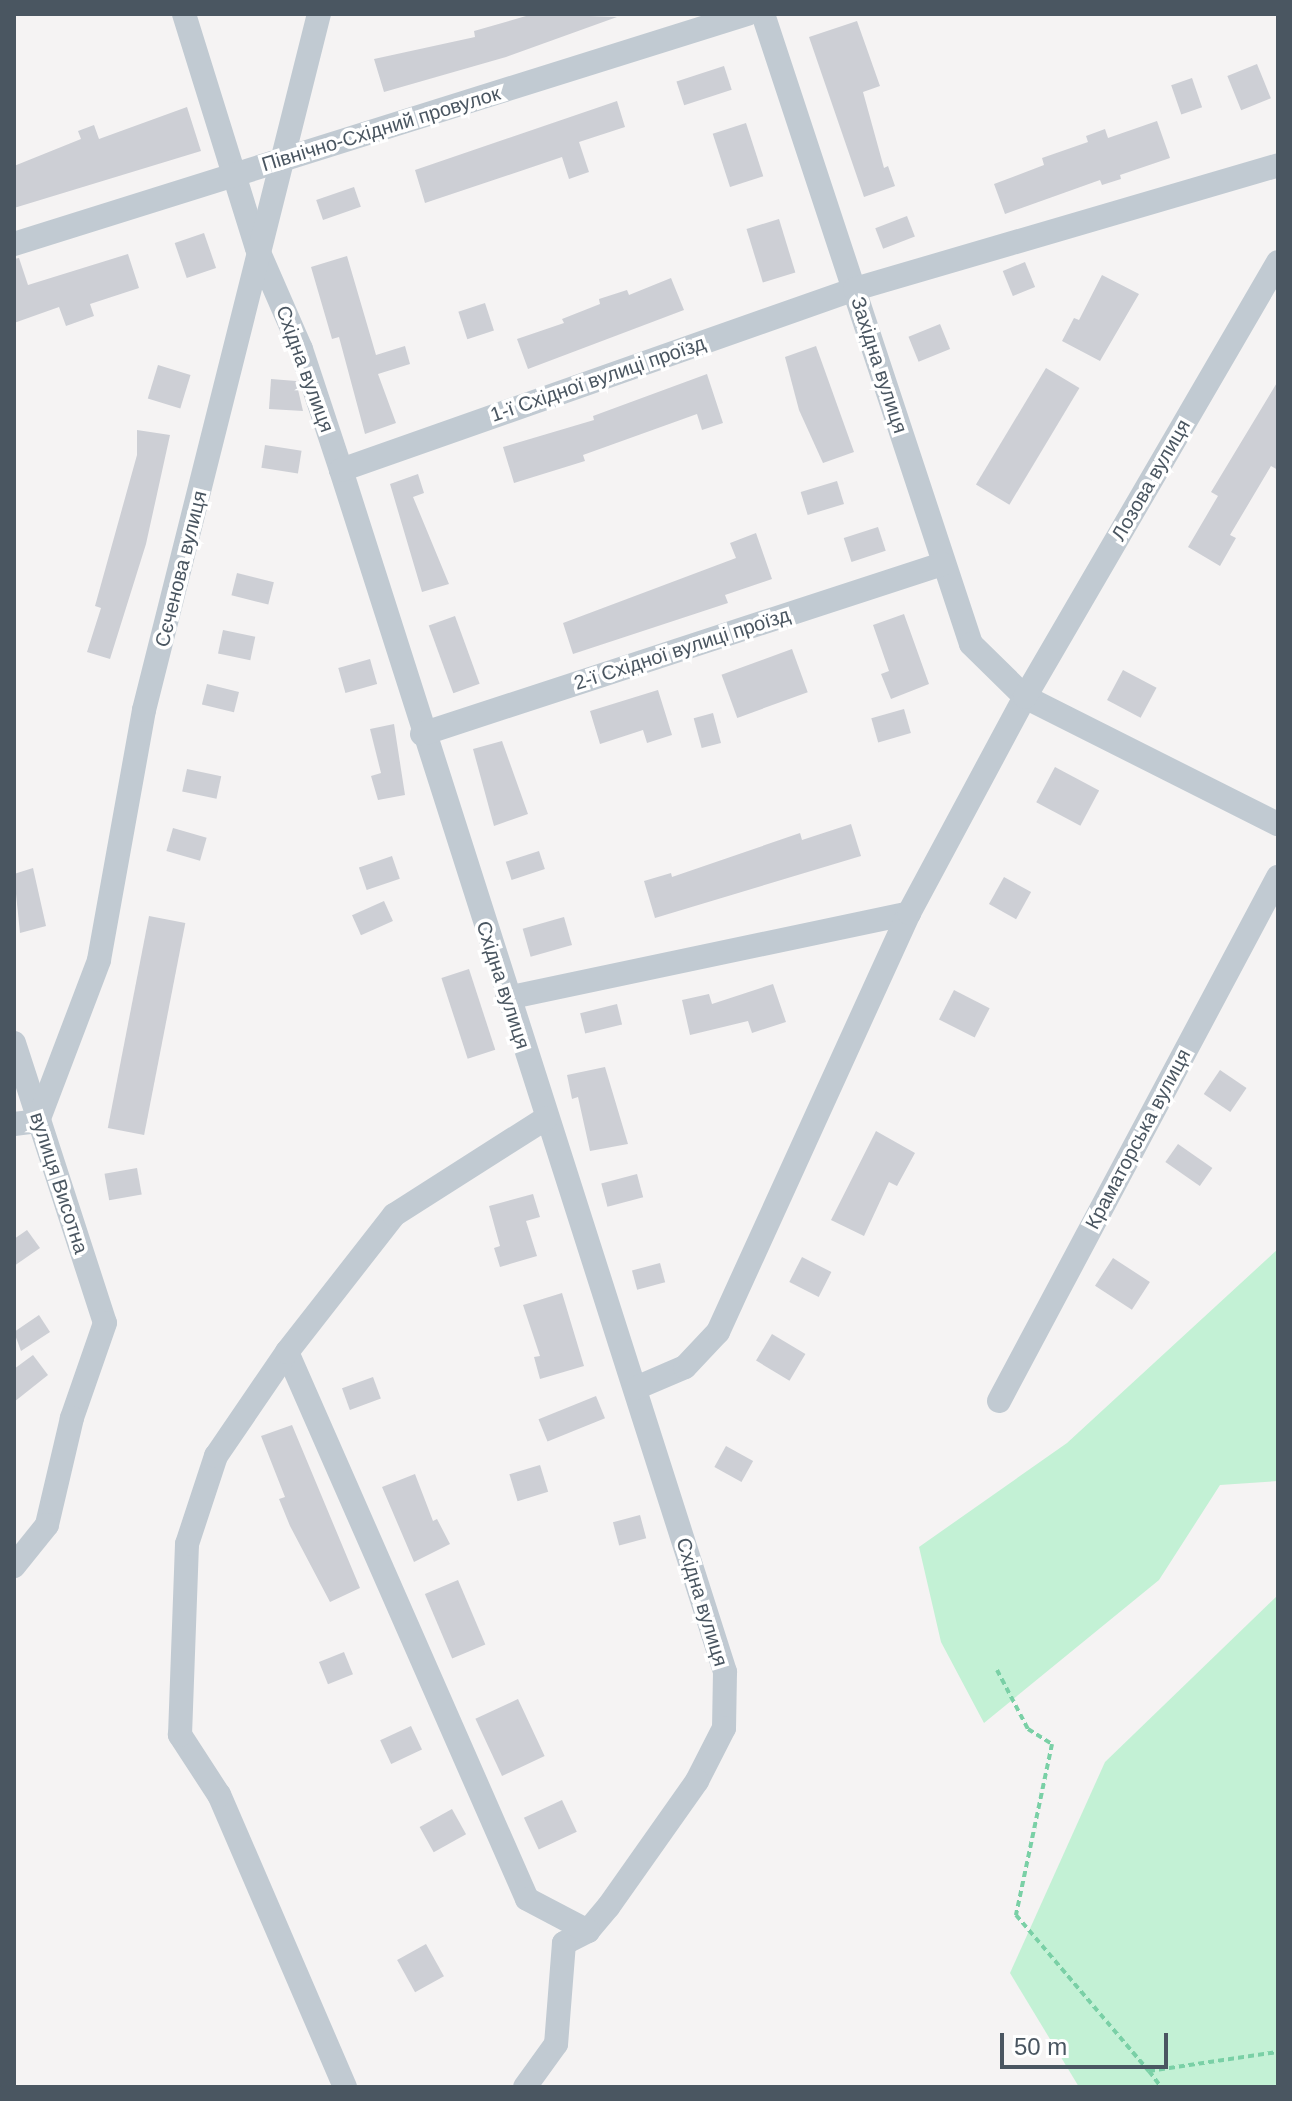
<!DOCTYPE html>
<meta charset="utf-8">
<style>
body{margin:0}
#map{position:relative;width:1292px;height:2101px;overflow:hidden;background:#f5f3f3;font-family:Arial,sans-serif}
div>[style]{position:absolute}
.green>*{inset:0;background:#c3f1d5}
.building>*{inset:0;background:#cdcfd5;transform-origin:0 0}
.path>*{height:4px;margin-top:-2px;transform-origin:0;background:repeating-linear-gradient(90deg,#7ad0a6 0 6px,transparent 0 10px)}
.street>*{height:24px;margin:-12px;padding:0 12px;transform-origin:12px;border-radius:12px;background:#c1cad2}
span{translate:-50% -50%;white-space:nowrap;text-align:center;line-height:1.15;-webkit-text-stroke:7px #fff;paint-order:stroke}
.street-label{font-size:20px;color:#4a5661}
.frame{position:absolute;inset:0;border:16px solid #4a5661;pointer-events:none}
.scale{position:absolute;left:1000px;top:2033px;width:168px;height:36px;box-sizing:border-box;border:4px solid #4a5661;border-top:0;padding-left:10px;font-size:24px;line-height:28px;white-space:nowrap;color:#4a5661;-webkit-text-stroke:6px #fff;paint-order:stroke}
</style>
<div id="map">
<div class="green">
<div style="clip-path:polygon(1278px 1249px,1278px 1481px,1220px 1485px,1159px 1580px,984px 1723px,941px 1642px,919px 1547px,1067px 1443px)"></div>
<div style="clip-path:polygon(1278px 1595px,1278px 2087px,1079px 2087px,1010px 1973px,1105px 1762px)"></div>
</div>
<div class="building">
<div style="clip-path:polygon(533px 14px,617px 17px,506px 57px,384px 92px,374px 59px,475px 37px,474px 31px)"></div>
<div style="clip-path:polygon(857px 21px,880px 86px,863px 92px,884px 168px,888px 166px,895px 186px,864px 197px,809px 37px)"></div>
<div style="left:1257px;top:64px;width:37px;height:32px;rotate:68deg"></div>
<div style="left:724px;top:66px;width:25px;height:50px;rotate:72deg"></div>
<div style="left:1192px;top:78px;width:31px;height:22px;rotate:71deg"></div>
<div style="clip-path:polygon(617px 101px,625px 127px,579px 142px,589px 172px,569px 179px,562px 157px,425px 203px,415px 170px)"></div>
<div style="clip-path:polygon(187px 107px,201px 151px,14px 208px,14px 166px,81px 139px,78px 131px,94px 125px,99px 139px)"></div>
<div style="clip-path:polygon(1157px 121px,1170px 158px,1120px 175px,1121px 179px,1102px 185px,1100px 180px,1005px 214px,994px 184px,1044px 165px,1042px 158px,1088px 142px,1086px 136px,1105px 129px,1108px 138px)"></div>
<div style="left:746px;top:123px;width:56px;height:35px;rotate:72deg"></div>
<div style="left:354px;top:187px;width:21px;height:40px;rotate:71deg"></div>
<div style="left:907px;top:216px;width:22px;height:34px;rotate:69deg"></div>
<div style="left:779px;top:219px;width:56px;height:34px;rotate:73deg"></div>
<div style="left:204px;top:233px;width:37px;height:31px;rotate:71deg"></div>
<div style="clip-path:polygon(128px 254px,139px 288px,90px 304px,94px 316px,66px 326px,59px 307px,14px 323px,14px 259px,19px 258px,28px 285px)"></div>
<div style="clip-path:polygon(347px 256px,376px 355px,405px 346px,410px 364px,378px 374px,396px 423px,365px 434px,339px 337px,332px 339px,311px 267px)"></div>
<div style="left:1025px;top:262px;width:27px;height:24px;rotate:68deg"></div>
<div style="clip-path:polygon(1102px 275px,1139px 294px,1100px 361px,1062px 341px,1074px 318px,1079px 320px)"></div>
<div style="clip-path:polygon(671px 278px,684px 310px,528px 369px,517px 339px,564px 323px,562px 319px,600px 304px,599px 299px,627px 290px,629px 295px)"></div>
<div style="left:485px;top:303px;width:29px;height:28px;rotate:72deg"></div>
<div style="left:940px;top:324px;width:27px;height:34px;rotate:68deg"></div>
<div style="clip-path:polygon(816px 346px,854px 452px,823px 463px,799px 410px,785px 357px)"></div>
<div style="left:158px;top:365px;width:34px;height:35px;rotate:17deg"></div>
<div style="left:1046px;top:368px;width:39px;height:136px;rotate:31deg"></div>
<div style="clip-path:polygon(707px 374px,723px 423px,702px 430px,697px 414px,583px 455px,585px 461px,514px 483px,503px 447px,594px 420px,593px 416px)"></div>
<div style="clip-path:polygon(271px 379px,296px 381px,303px 411px,269px 409px)"></div>
<div style="clip-path:polygon(1278px 381px,1278px 470px,1271px 466px,1230px 535px,1236px 538px,1220px 566px,1188px 547px,1218px 496px,1211px 492px)"></div>
<div style="clip-path:polygon(137px 430px,170px 435px,146px 544px,110px 659px,87px 652px,101px 608px,95px 606px,137px 455px)"></div>
<div style="left:265px;top:445px;width:37px;height:23px;rotate:9deg"></div>
<div style="clip-path:polygon(418px 474px,424px 493px,413px 497px,449px 584px,422px 592px,390px 484px)"></div>
<div style="left:837px;top:481px;width:24px;height:38px;rotate:73deg"></div>
<div style="left:878px;top:527px;width:25px;height:36px;rotate:72deg"></div>
<div style="clip-path:polygon(756px 533px,772px 579px,725px 595px,728px 603px,573px 654px,563px 623px,736px 558px,730px 543px)"></div>
<div style="left:237px;top:573px;width:38px;height:23px;rotate:14deg"></div>
<div style="clip-path:polygon(904px 614px,929px 684px,891px 699px,881px 674px,889px 671px,873px 625px)"></div>
<div style="left:455px;top:616px;width:72px;height:28px;rotate:70deg"></div>
<div style="left:223px;top:630px;width:33px;height:24px;rotate:12deg"></div>
<div style="left:792px;top:649px;width:46px;height:75px;rotate:70deg"></div>
<div style="left:370px;top:659px;width:26px;height:33px;rotate:74deg"></div>
<div style="left:1123px;top:670px;width:38px;height:34px;rotate:28deg"></div>
<div style="left:207px;top:684px;width:33px;height:21px;rotate:14deg"></div>
<div style="clip-path:polygon(658px 690px,672px 735px,647px 743px,643px 730px,600px 744px,590px 711px)"></div>
<div style="left:904px;top:709px;width:25px;height:34px;rotate:74deg"></div>
<div style="left:713px;top:713px;width:31px;height:20px;rotate:75deg"></div>
<div style="clip-path:polygon(394px 724px,405px 795px,378px 800px,371px 776px,381px 773px,370px 729px)"></div>
<div style="clip-path:polygon(502px 741px,528px 814px,494px 826px,473px 749px)"></div>
<div style="left:1055px;top:767px;width:50px;height:40px;rotate:28deg"></div>
<div style="left:187px;top:769px;width:35px;height:23px;rotate:12deg"></div>
<div style="clip-path:polygon(851px 824px,861px 856px,655px 918px,644px 881px,671px 873px,672px 877px,800px 833px,802px 840px)"></div>
<div style="left:173px;top:828px;width:35px;height:24px;rotate:16deg"></div>
<div style="left:539px;top:851px;width:19px;height:35px;rotate:72deg"></div>
<div style="left:392px;top:856px;width:24px;height:35px;rotate:71deg"></div>
<div style="clip-path:polygon(33px 868px,46px 926px,20px 933px,14px 874px)"></div>
<div style="left:1004px;top:877px;width:31px;height:31px;rotate:29deg"></div>
<div style="left:384px;top:901px;width:22px;height:35px;rotate:66deg"></div>
<div style="left:149px;top:916px;width:37px;height:216px;rotate:11deg"></div>
<div style="left:564px;top:917px;width:29px;height:43px;rotate:74deg"></div>
<div style="left:469px;top:969px;width:85px;height:29px;rotate:72deg"></div>
<div style="clip-path:polygon(773px 984px,786px 1022px,752px 1033px,748px 1021px,690px 1035px,682px 1000px,709px 994px,712px 1004px)"></div>
<div style="left:954px;top:990px;width:40px;height:33px;rotate:27deg"></div>
<div style="left:617px;top:1004px;width:21px;height:38px;rotate:76deg"></div>
<div style="clip-path:polygon(605px 1067px,628px 1144px,590px 1151px,578px 1097px,572px 1099px,567px 1075px)"></div>
<div style="left:1220px;top:1070px;width:32px;height:29px;rotate:34deg"></div>
<div style="clip-path:polygon(876px 1131px,915px 1153px,897px 1186px,889px 1182px,864px 1236px,831px 1220px)"></div>
<div style="left:1178px;top:1144px;width:42px;height:22px;rotate:35deg"></div>
<div style="left:137px;top:1168px;width:27px;height:33px;rotate:80deg"></div>
<div style="left:637px;top:1174px;width:24px;height:37px;rotate:75deg"></div>
<div style="clip-path:polygon(533px 1194px,540px 1217px,526px 1221px,537px 1256px,500px 1267px,494px 1248px,500px 1246px,489px 1206px)"></div>
<div style="clip-path:polygon(27px 1230px,40px 1248px,14px 1266px,14px 1239px)"></div>
<div style="left:802px;top:1257px;width:33px;height:28px;rotate:27deg"></div>
<div style="left:1113px;top:1258px;width:44px;height:33px;rotate:33deg"></div>
<div style="left:660px;top:1263px;width:20px;height:29px;rotate:75deg"></div>
<div style="clip-path:polygon(562px 1293px,584px 1366px,540px 1379px,534px 1357px,540px 1356px,523px 1305px)"></div>
<div style="clip-path:polygon(39px 1315px,50px 1332px,21px 1351px,14px 1332px)"></div>
<div style="left:772px;top:1334px;width:39px;height:31px;rotate:31deg"></div>
<div style="clip-path:polygon(33px 1355px,48px 1375px,14px 1402px,14px 1369px)"></div>
<div style="left:373px;top:1377px;width:23px;height:33px;rotate:70deg"></div>
<div style="left:596px;top:1396px;width:24px;height:62px;rotate:68deg"></div>
<div style="clip-path:polygon(292px 1425px,360px 1588px,330px 1602px,290px 1526px,279px 1499px,285px 1497px,261px 1436px)"></div>
<div style="left:726px;top:1446px;width:31px;height:24px;rotate:29deg"></div>
<div style="left:540px;top:1465px;width:28px;height:32px;rotate:73deg"></div>
<div style="clip-path:polygon(415px 1474px,433px 1521px,437px 1519px,450px 1544px,414px 1562px,382px 1487px)"></div>
<div style="left:640px;top:1515px;width:24px;height:28px;rotate:75deg"></div>
<div style="left:458px;top:1580px;width:70px;height:36px;rotate:67deg"></div>
<div style="left:344px;top:1652px;width:24px;height:27px;rotate:68deg"></div>
<div style="left:518px;top:1699px;width:63px;height:47px;rotate:65deg"></div>
<div style="left:411px;top:1726px;width:26px;height:34px;rotate:65deg"></div>
<div style="left:562px;top:1800px;width:35px;height:42px;rotate:65deg"></div>
<div style="left:452px;top:1809px;width:29px;height:37px;rotate:61deg"></div>
<div style="left:426px;top:1944px;width:37px;height:33px;rotate:61deg"></div>
</div>
<div class="path">
<div style="left:997px;top:1670px;width:67px;rotate:62.3deg"></div>
<div style="left:1028px;top:1729px;width:28px;rotate:32deg"></div>
<div style="left:1052px;top:1744px;width:175px;rotate:101.9deg"></div>
<div style="left:1016px;top:1915px;width:205px;rotate:49.6deg"></div>
<div style="left:1149px;top:2071px;width:130px;rotate:-8.4deg"></div>
<div style="left:1149px;top:2071px;width:20px;rotate:53deg"></div>
</div>
<div class="street">
<div style="left:184px;top:14px;width:245px;rotate:72.7deg"></div>
<div style="left:257px;top:248px;width:110px;rotate:66.5deg"></div>
<div style="left:301px;top:349px;width:127px;rotate:71.7deg"></div>
<div style="left:341px;top:470px;width:1262px;rotate:72.28deg"></div>
<div style="left:725px;top:1672px;width:56px;rotate:91deg"></div>
<div style="left:724px;top:1728px;width:59px;rotate:117deg"></div>
<div style="left:697px;top:1781px;width:154px;rotate:125.2deg"></div>
<div style="left:608px;top:1907px;width:31px;rotate:130deg"></div>
<div style="left:588px;top:1931px;width:27px;rotate:153deg"></div>
<div style="left:564px;top:1943px;width:101px;rotate:94.5deg"></div>
<div style="left:556px;top:2044px;width:53px;rotate:125.8deg"></div>
<div style="left:763px;top:14px;width:663px;rotate:71.73deg"></div>
<div style="left:971px;top:644px;width:76px;rotate:44.5deg"></div>
<div style="left:1025px;top:697px;width:283px;rotate:26.7deg"></div>
<div style="left:14px;top:244px;width:768px;rotate:-17.42deg"></div>
<div style="left:341px;top:470px;width:545px;rotate:-19.4deg"></div>
<div style="left:855px;top:289px;width:441px;rotate:-16.3deg"></div>
<div style="left:422px;top:734px;width:547px;rotate:-18.1deg"></div>
<div style="left:507px;top:998px;width:411px;rotate:-11.9deg"></div>
<div style="left:14px;top:1043px;width:294px;rotate:72deg"></div>
<div style="left:105px;top:1323px;width:101px;rotate:109.2deg"></div>
<div style="left:72px;top:1418px;width:110px;rotate:103.2deg"></div>
<div style="left:47px;top:1525px;width:53px;rotate:128.8deg"></div>
<div style="left:14px;top:1124px;width:24px;rotate:-7deg"></div>
<div style="left:38px;top:1121px;width:172px;rotate:-69.2deg"></div>
<div style="left:99px;top:960px;width:254px;rotate:-79.8deg"></div>
<div style="left:144px;top:710px;width:718px;rotate:-75.89deg"></div>
<div style="left:287px;top:1352px;width:597px;rotate:66.31deg"></div>
<div style="left:527px;top:1899px;width:69px;rotate:27.7deg"></div>
<div style="left:636px;top:1388px;width:53px;rotate:-23.2deg"></div>
<div style="left:685px;top:1367px;width:48px;rotate:-46.7deg"></div>
<div style="left:718px;top:1332px;width:460px;rotate:-65.5deg"></div>
<div style="left:909px;top:913px;width:245px;rotate:-61.8deg"></div>
<div style="left:1025px;top:697px;width:503px;rotate:-59.82deg"></div>
<div style="left:999px;top:1401px;width:594px;rotate:-61.97deg"></div>
<div style="left:345px;top:2087px;width:318px;rotate:-113.3deg"></div>
<div style="left:219px;top:1795px;width:72px;rotate:-123deg"></div>
<div style="left:180px;top:1735px;width:191px;rotate:-87.9deg"></div>
<div style="left:187px;top:1544px;width:93px;rotate:-71.8deg"></div>
<div style="left:216px;top:1456px;width:126px;rotate:-55.7deg"></div>
<div style="left:287px;top:1352px;width:174px;rotate:-52deg"></div>
<div style="left:394px;top:1215px;width:180px;rotate:-32.5deg"></div>
</div>
<div class="street-label">
<span style="left:381px;top:129px;rotate:-17deg">Північно-Східний провулок</span>
<span style="left:879px;top:365px;rotate:72deg">Західна вулиця</span>
<span style="left:305px;top:369px;rotate:70deg">Східна вулиця</span>
<span style="left:598px;top:379px;rotate:-19deg">1-ї Східної вулиці проїзд</span>
<span style="left:1151px;top:480px;rotate:-60deg">Лозова вулиця</span>
<span style="left:181px;top:569px;rotate:-76deg">Сєченова вулиця</span>
<span style="left:682px;top:649px;rotate:-18deg">2-ї Східної вулиці проїзд</span>
<span style="left:503px;top:985px;rotate:72deg">Східна вулиця</span>
<span style="left:1138px;top:1139px;rotate:-62deg">Краматорська вулиця</span>
<span style="left:59px;top:1183px;rotate:72deg">вулиця Висотна</span>
<span style="left:702px;top:1602px;rotate:73deg">Східна вулиця</span>
</div>
<div class="frame"></div>
<div class="scale">50 m</div>
</div>
